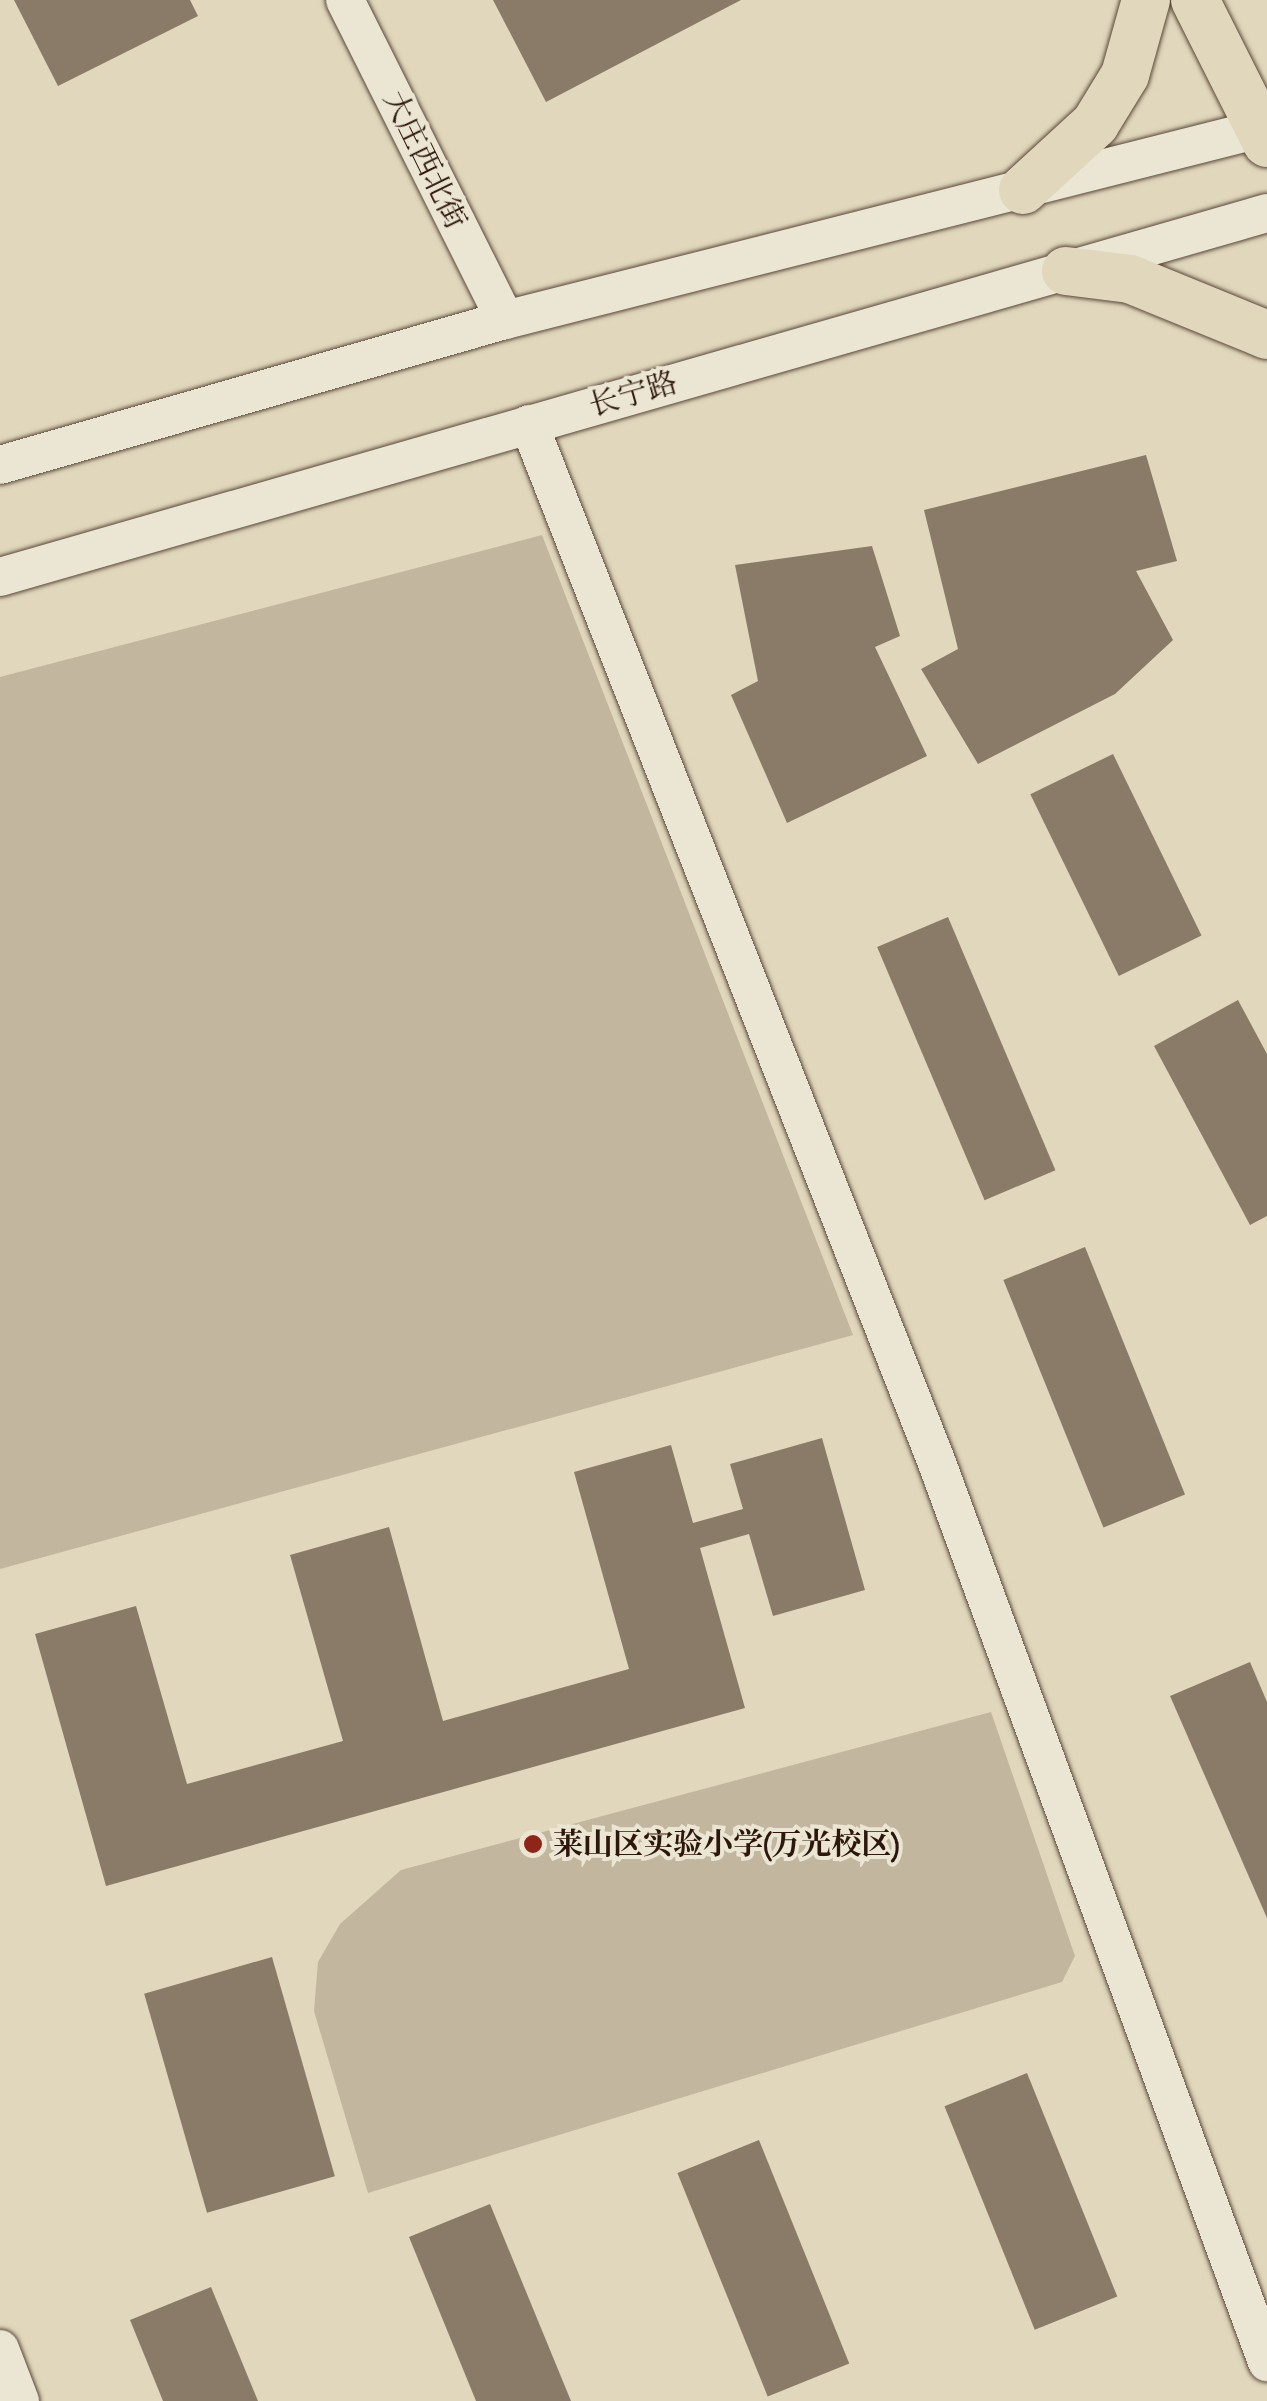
<!DOCTYPE html>
<meta charset="utf-8">
<style>
body{margin:0}
#map{position:relative;width:1267px;height:2401px;overflow:hidden;background:#e0d7bc;font-family:"IM FELL Great Primer","Noto Serif SC",serif}
div>[style]{position:absolute}
.green>*{inset:0;background:#c2b69e}
.building>*{inset:0;background:#8a7b68;transform-origin:0 0}
.roads{filter:drop-shadow(0 0 2px #5a4738) drop-shadow(0 0 2px #5a4738)}
.minor>*{height:38px;margin:-19px;padding:0 19px;transform-origin:19px;border-radius:19px;background:#ebe5d3}
.major>*{height:48px;margin:-24px;padding:0 24px;transform-origin:24px;border-radius:24px;background:#e0d7bc}
.dots>*{width:28px;height:28px;translate:-50% -50%;box-sizing:border-box;border:5px solid #ebe5d3;border-radius:50%}
span{translate:-50% -50%;white-space:nowrap;text-align:center;line-height:1.15;-webkit-text-stroke:8px #ebe5d3;paint-order:stroke}
.street-label{font-size:30px;color:#2d170c}
.poi-label{font-size:30px;color:#2d170c;font-weight:700}
.left{translate:0 -50%;text-align:left}
</style>
<div id="map">
<div class="green">
<div style="clip-path:polygon(542px 535px,853px 1335px,0 1569px,0 677px)"></div>
<div style="clip-path:polygon(991px 1712px,1075px 1956px,1062px 1982px,368px 2193px,314px 2011px,318px 1962px,340px 1924px,401px 1870px)"></div>
</div>
<div class="building">
<div style="clip-path:polygon(14px 0,190px 0,198px 16px,58px 86px)"></div>
<div style="clip-path:polygon(493px 0,741px 0,546px 102px)"></div>
<div style="clip-path:polygon(1146px 455px,1177px 561px,1136px 571px,1173px 640px,1115px 694px,978px 764px,921px 669px,958px 649px,924px 510px)"></div>
<div style="clip-path:polygon(872px 546px,900px 636px,875px 647px,927px 756px,787px 823px,731px 695px,758px 681px,735px 565px)"></div>
<div style="left:1113px;top:754px;width:202px;height:92px;rotate:64deg"></div>
<div style="left:948px;top:917px;width:275px;height:77px;rotate:67deg"></div>
<div style="clip-path:polygon(1238px 1000px,1267px 1054px,1267px 1216px,1250px 1225px,1154px 1046px)"></div>
<div style="left:1085px;top:1247px;width:267px;height:88px;rotate:68deg"></div>
<div style="clip-path:polygon(822px 1438px,865px 1590px,773px 1616px,749px 1534px,700px 1548px,745px 1708px,106px 1886px,35px 1634px,136px 1606px,187px 1784px,343px 1741px,290px 1555px,389px 1527px,443px 1721px,629px 1669px,574px 1472px,671px 1445px,693px 1523px,743px 1509px,730px 1464px)"></div>
<div style="clip-path:polygon(1250px 1662px,1267px 1702px,1267px 1918px,1170px 1696px)"></div>
<div style="left:272px;top:1957px;width:228px;height:133px;rotate:74deg"></div>
<div style="left:1027px;top:2073px;width:241px;height:89px;rotate:68deg"></div>
<div style="left:759px;top:2140px;width:241px;height:88px;rotate:68deg"></div>
<div style="clip-path:polygon(490px 2204px,571px 2401px,476px 2401px,409px 2237px)"></div>
<div style="clip-path:polygon(211px 2287px,258px 2401px,163px 2401px,130px 2320px)"></div>
</div>
<div class="roads">
<div class="minor">
<div style="left:345px;top:0;width:358px;rotate:63.4deg"></div>
<div style="left:529px;top:424px;width:1116px;rotate:68.56deg"></div>
<div style="left:937px;top:1463px;width:958px;rotate:69.84deg"></div>
<div style="left:0;top:465px;width:525px;rotate:-16.02deg"></div>
<div style="left:505px;top:320px;width:786px;rotate:-14.21deg"></div>
<div style="left:0;top:577px;width:1318px;rotate:-16.03deg"></div>
<div style="left:0;top:2349px;width:56px;rotate:69deg"></div>
</div>
<div class="major">
<div style="left:1195px;top:0;width:160px;rotate:63.3deg"></div>
<div style="left:1023px;top:190px;width:98px;rotate:-42.5deg"></div>
<div style="left:1095px;top:124px;width:57px;rotate:-58.5deg"></div>
<div style="left:1125px;top:75px;width:78px;rotate:-74.4deg"></div>
<div style="left:1066px;top:271px;width:64px;rotate:7.1deg"></div>
<div style="left:1130px;top:279px;width:148px;rotate:22.2deg"></div>
</div>
</div>
<div class="dots">
<div style="left:533px;top:1844px;background:#8f2418"></div>
</div>
<div class="street-label">
<span style="left:425px;top:160px;rotate:64deg">大庄西北街</span>
<span style="left:633px;top:394px;rotate:-16deg">长宁路</span>
</div>
<div class="poi-label">
<span class="left" style="left:553px;top:1844px">莱山区实验小学(万光校区)</span>
</div>
</div>
